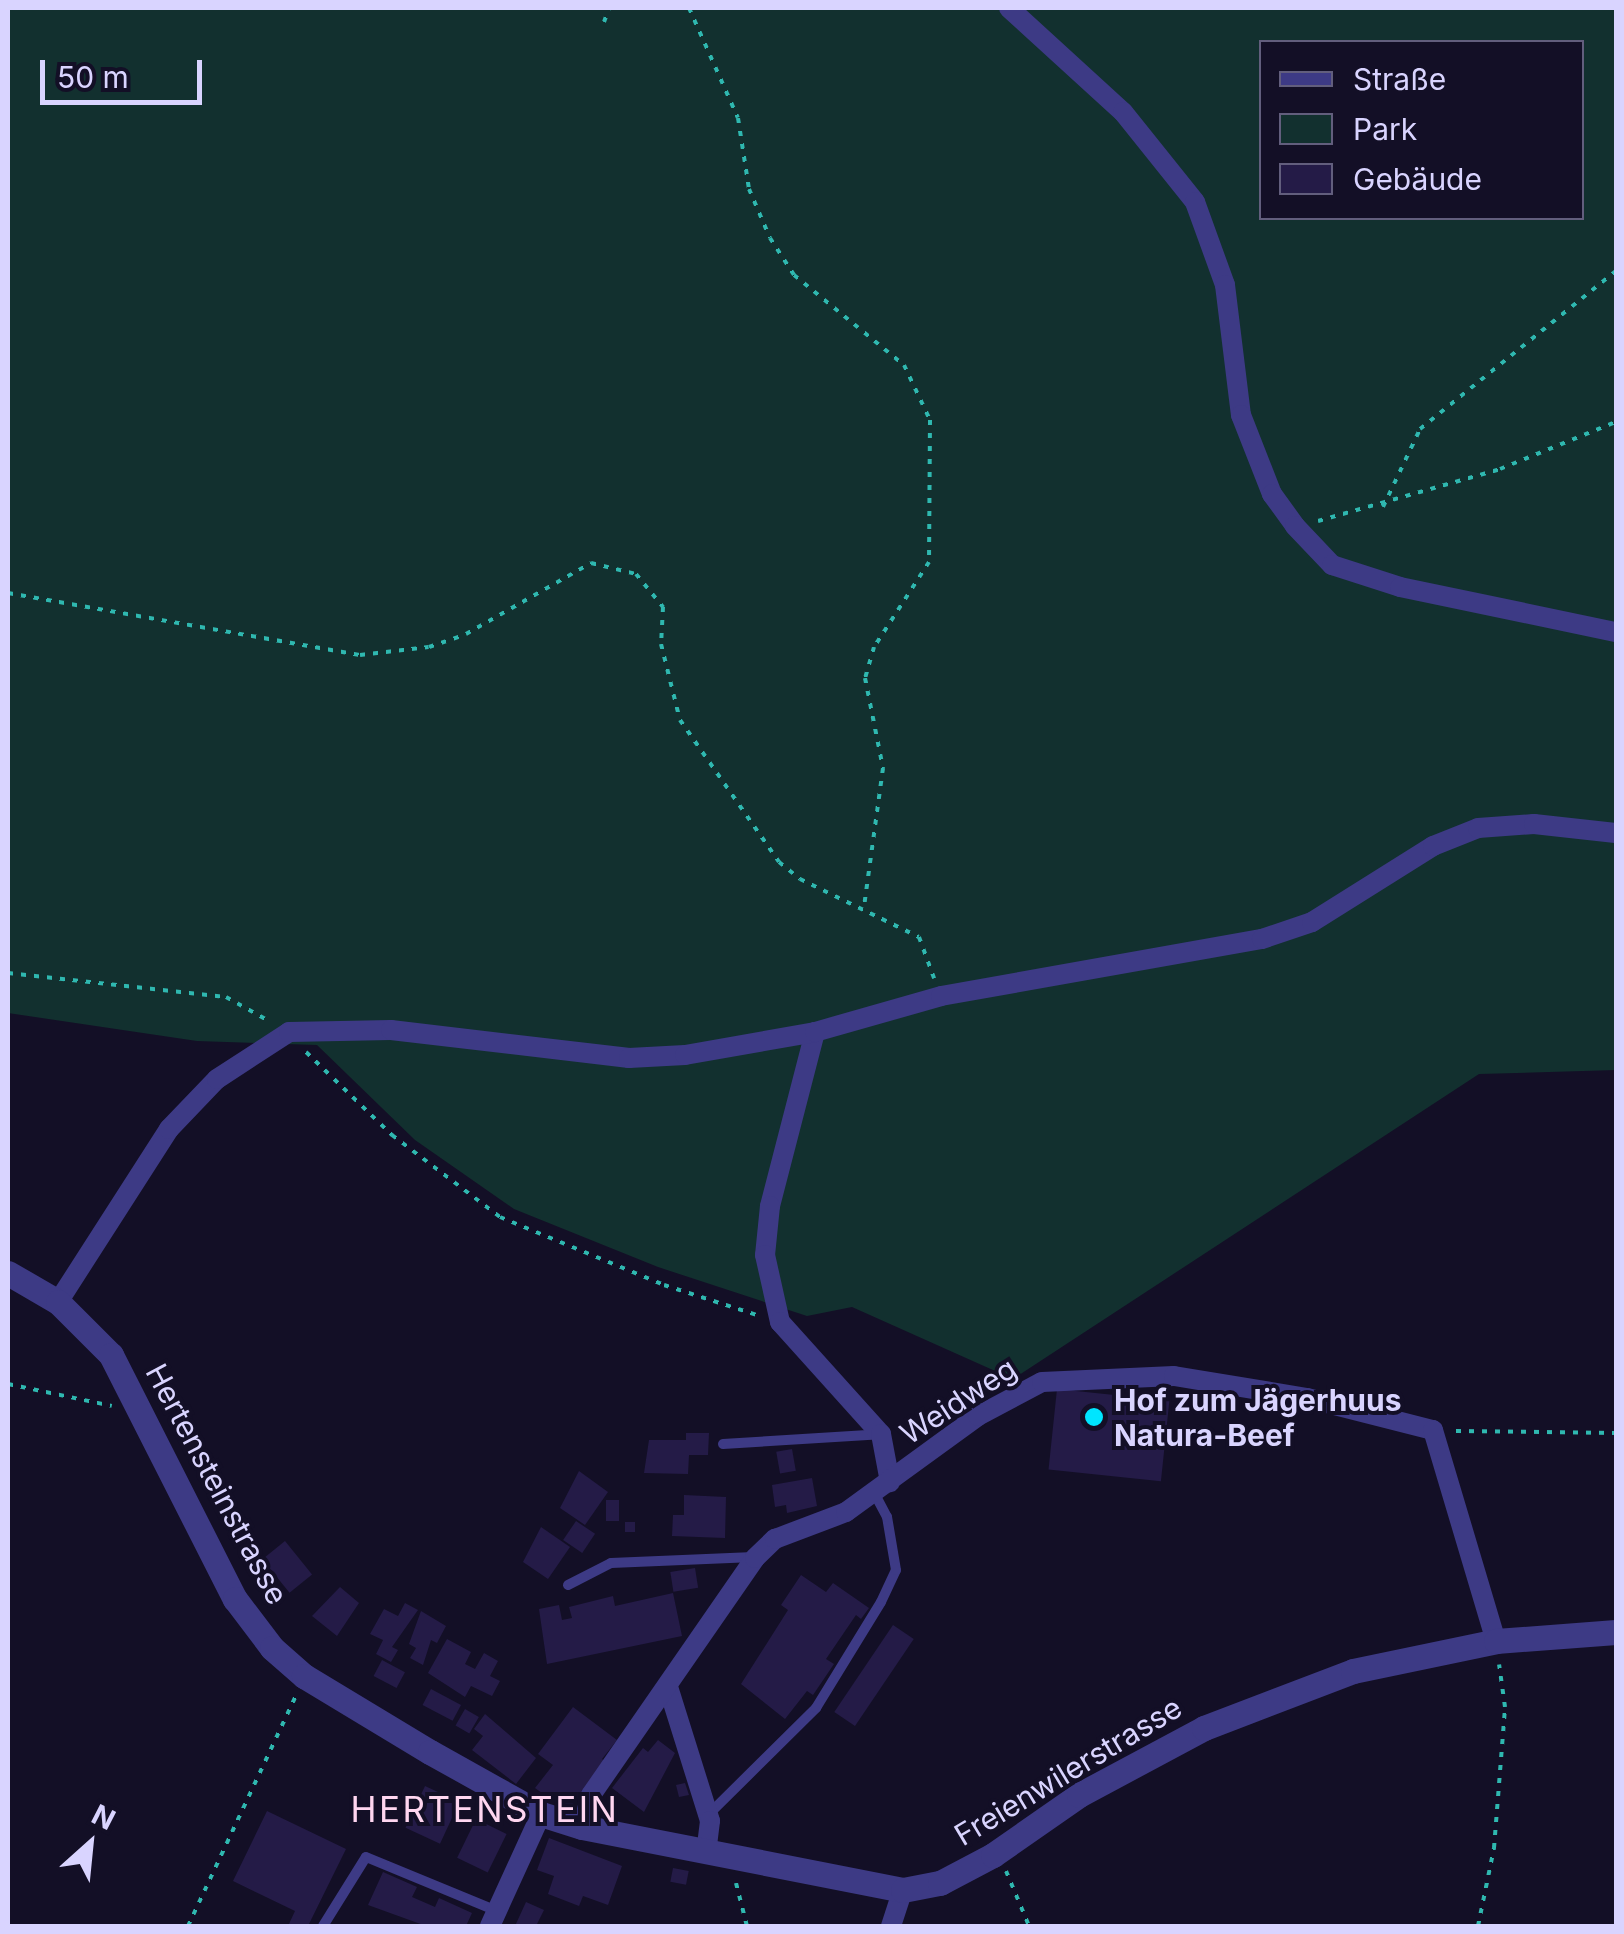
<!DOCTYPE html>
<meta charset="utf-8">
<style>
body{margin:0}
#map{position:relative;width:1624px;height:1934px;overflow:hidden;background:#130f26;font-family:Inter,sans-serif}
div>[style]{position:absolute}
.green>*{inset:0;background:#12302f}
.building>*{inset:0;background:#241b47;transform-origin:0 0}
.path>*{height:4px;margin-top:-2px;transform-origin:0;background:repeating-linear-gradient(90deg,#2fb8b0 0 5px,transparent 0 13px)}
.service>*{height:10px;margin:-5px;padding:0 5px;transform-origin:5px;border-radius:5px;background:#3d3a85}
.minor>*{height:20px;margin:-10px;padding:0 10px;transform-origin:10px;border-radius:10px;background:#3d3a85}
.tertiary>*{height:25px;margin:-12.5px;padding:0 12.5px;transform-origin:12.5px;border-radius:12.5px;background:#3d3a85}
.dots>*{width:28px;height:28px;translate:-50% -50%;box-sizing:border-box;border:5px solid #130f26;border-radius:50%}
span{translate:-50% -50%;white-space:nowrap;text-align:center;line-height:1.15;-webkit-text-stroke:8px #130f26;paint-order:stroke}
.poi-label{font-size:30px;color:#d9d4ff;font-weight:700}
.left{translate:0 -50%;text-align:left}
.street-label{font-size:30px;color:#d9d4ff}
.quarter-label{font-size:35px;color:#ffd6f0;letter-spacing:2.5px}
.frame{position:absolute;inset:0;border:10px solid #d9d4ff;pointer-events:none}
.legend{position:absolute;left:1259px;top:40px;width:325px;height:180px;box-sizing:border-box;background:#130f26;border:2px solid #625e7d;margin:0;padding:12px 18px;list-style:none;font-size:30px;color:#d9d4ff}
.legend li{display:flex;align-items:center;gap:20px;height:50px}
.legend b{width:50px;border:2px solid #625e7d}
.north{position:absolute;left:40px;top:1794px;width:100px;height:100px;-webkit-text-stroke:8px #130f26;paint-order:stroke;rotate:27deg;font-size:28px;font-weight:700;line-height:40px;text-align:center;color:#d9d4ff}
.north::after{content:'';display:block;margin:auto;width:35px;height:45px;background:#d9d4ff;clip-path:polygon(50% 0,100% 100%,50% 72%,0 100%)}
.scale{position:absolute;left:40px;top:60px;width:162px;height:45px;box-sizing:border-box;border:5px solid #d9d4ff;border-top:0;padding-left:12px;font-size:30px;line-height:35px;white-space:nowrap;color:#d9d4ff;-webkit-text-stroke:8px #130f26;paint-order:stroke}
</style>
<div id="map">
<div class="green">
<div style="clip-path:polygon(evenodd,8px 8px,1616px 8px,1616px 1070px,1479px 1074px,1013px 1379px,852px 1307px,807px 1316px,658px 1267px,514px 1209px,415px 1140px,317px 1045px,197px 1041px,8px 1013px,8px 8px,1262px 42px,1582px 42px,1582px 218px,1262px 218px,1262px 42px)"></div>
</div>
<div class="building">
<div style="left:1057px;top:1389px;width:113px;height:81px;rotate:6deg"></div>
<div style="clip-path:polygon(686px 1433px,709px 1433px,708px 1455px,689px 1455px,688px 1474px,644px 1473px,649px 1440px,686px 1440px)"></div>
<div style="left:792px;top:1449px;width:22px;height:16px;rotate:80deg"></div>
<div style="clip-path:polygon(579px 1471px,608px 1492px,585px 1525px,560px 1508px)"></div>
<div style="clip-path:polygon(812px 1478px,817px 1506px,787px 1513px,786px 1505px,775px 1507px,772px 1485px)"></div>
<div style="clip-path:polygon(684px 1495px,726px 1497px,725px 1538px,672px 1536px,673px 1515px,684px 1515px)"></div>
<div style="left:606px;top:1500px;width:13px;height:21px"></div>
<div style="left:576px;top:1521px;width:23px;height:23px;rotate:34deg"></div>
<div style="left:625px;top:1522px;width:10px;height:10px"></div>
<div style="clip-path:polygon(541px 1527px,570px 1547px,548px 1579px,523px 1562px)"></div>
<div style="left:285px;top:1541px;width:43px;height:29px;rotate:51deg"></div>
<div style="left:695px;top:1568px;width:20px;height:25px;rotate:81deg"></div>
<div style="clip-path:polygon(801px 1575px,826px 1592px,833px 1583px,869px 1608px,861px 1619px,856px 1615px,826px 1659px,834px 1664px,813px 1695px,807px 1691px,785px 1719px,741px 1684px,788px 1610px,781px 1605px)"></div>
<div style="clip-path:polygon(340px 1587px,359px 1603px,337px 1636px,312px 1616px)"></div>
<div style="clip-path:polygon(673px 1593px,682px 1636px,547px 1664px,539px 1609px,559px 1605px,562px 1620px,572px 1618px,569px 1607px,613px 1596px,615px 1606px)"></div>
<div style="clip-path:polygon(405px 1603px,418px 1610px,392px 1647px,398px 1650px,391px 1662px,376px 1654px,383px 1640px,370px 1634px,384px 1609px,398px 1616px)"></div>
<div style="clip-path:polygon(421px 1611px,446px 1626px,437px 1643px,431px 1640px,423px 1665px,410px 1658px,416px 1648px,409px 1644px)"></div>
<div style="left:893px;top:1625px;width:25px;height:105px;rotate:34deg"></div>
<div style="clip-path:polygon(447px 1639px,471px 1652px,465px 1664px,475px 1669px,484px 1653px,498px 1661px,490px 1676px,500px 1681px,492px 1696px,471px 1686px,465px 1697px,428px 1673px)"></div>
<div style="left:382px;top:1660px;width:26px;height:18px;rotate:28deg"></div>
<div style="left:431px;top:1689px;width:34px;height:18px;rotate:28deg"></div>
<div style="clip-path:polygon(573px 1707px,617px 1740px,602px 1759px,607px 1763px,567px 1811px,535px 1788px,553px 1765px,538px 1754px)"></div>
<div style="left:465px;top:1709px;width:16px;height:19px;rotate:30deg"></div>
<div style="clip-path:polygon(485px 1714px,536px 1758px,516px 1784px,472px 1750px,483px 1736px,474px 1729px)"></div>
<div style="clip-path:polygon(658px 1740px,675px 1753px,644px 1812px,612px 1788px,643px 1748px,648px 1752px)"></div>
<div style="clip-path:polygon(685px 1783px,689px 1795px,679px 1797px,676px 1785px)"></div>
<div style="left:425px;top:1786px;width:38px;height:46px;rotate:25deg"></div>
<div style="clip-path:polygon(267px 1811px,346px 1849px,308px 1926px,288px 1926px,295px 1911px,233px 1881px)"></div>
<div style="left:476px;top:1819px;width:34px;height:43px;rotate:26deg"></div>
<div style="clip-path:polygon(549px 1838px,622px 1866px,608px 1905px,583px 1896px,579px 1906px,548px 1894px,554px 1876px,537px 1870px)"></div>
<div style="left:673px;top:1868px;width:16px;height:14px;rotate:11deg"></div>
<div style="clip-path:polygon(383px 1872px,417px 1887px,412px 1897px,435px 1907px,439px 1898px,472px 1913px,466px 1926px,426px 1926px,368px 1905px)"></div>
<div style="clip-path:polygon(526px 1902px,544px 1910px,536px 1926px,515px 1926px)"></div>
</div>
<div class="path">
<div style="left:689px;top:8px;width:120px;rotate:66deg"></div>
<div style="left:738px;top:118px;width:72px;rotate:81.2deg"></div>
<div style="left:749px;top:189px;width:53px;rotate:66.8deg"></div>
<div style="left:770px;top:238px;width:44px;rotate:57deg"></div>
<div style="left:794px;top:275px;width:142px;rotate:39.3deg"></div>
<div style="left:904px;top:365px;width:61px;rotate:64.7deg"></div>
<div style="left:930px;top:420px;width:142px;rotate:90.4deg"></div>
<div style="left:929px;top:562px;width:101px;rotate:122.9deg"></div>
<div style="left:874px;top:647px;width:32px;rotate:106deg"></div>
<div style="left:865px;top:678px;width:92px;rotate:78.7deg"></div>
<div style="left:883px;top:768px;width:140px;rotate:97.8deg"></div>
<div style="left:604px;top:22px;width:15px;rotate:-70deg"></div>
<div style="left:1383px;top:507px;width:86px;rotate:-64.6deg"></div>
<div style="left:1420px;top:429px;width:252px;rotate:-38.9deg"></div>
<div style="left:1318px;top:521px;width:189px;rotate:-15.9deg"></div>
<div style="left:1500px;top:469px;width:125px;rotate:-22.1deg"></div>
<div style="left:8px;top:593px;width:357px;rotate:10deg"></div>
<div style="left:360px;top:655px;width:69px;rotate:-6.6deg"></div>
<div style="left:429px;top:647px;width:39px;rotate:-19deg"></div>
<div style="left:466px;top:634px;width:144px;rotate:-29.6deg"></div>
<div style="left:591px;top:563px;width:46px;rotate:13.7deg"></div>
<div style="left:636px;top:574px;width:43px;rotate:50.7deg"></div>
<div style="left:663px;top:607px;width:37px;rotate:93deg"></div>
<div style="left:661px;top:644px;width:78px;rotate:76deg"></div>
<div style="left:680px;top:720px;width:173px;rotate:55.1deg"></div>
<div style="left:779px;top:862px;width:27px;rotate:39deg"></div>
<div style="left:800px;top:879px;width:132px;rotate:26deg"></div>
<div style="left:919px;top:937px;width:44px;rotate:69.9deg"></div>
<div style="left:8px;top:973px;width:219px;rotate:6.3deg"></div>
<div style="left:226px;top:997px;width:49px;rotate:29.2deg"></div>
<div style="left:306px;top:1052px;width:120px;rotate:44deg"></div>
<div style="left:392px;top:1135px;width:136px;rotate:37.2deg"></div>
<div style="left:500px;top:1217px;width:178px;rotate:22.5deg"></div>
<div style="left:664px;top:1285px;width:98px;rotate:17.9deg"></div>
<div style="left:8px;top:1384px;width:106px;rotate:11.9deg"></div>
<div style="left:1456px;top:1431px;width:160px;rotate:0.7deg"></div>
<div style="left:1006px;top:1871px;width:60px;rotate:67.3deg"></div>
<div style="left:736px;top:1883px;width:44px;rotate:75.7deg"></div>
<div style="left:188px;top:1926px;width:255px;rotate:-64.9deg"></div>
<div style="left:1478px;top:1926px;width:80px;rotate:-78.4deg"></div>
<div style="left:1494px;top:1848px;width:141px;rotate:-85.5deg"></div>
<div style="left:1505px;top:1707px;width:43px;rotate:-97.9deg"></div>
</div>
<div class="service">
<div style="left:723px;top:1444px;width:157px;rotate:-3.6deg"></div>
<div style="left:568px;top:1585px;width:48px;rotate:-27.1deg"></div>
<div style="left:611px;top:1563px;width:143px;rotate:-2.4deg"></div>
<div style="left:709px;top:1814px;width:151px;rotate:-44.7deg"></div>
<div style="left:816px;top:1708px;width:124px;rotate:-58.5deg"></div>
<div style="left:881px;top:1602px;width:35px;rotate:-65deg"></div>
<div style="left:896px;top:1570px;width:54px;rotate:-99.6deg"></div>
<div style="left:887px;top:1517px;width:27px;rotate:-118deg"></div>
<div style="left:323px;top:1926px;width:81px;rotate:-58.1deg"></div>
<div style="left:366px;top:1857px;width:142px;rotate:22.4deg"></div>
</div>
<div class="minor">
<div style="left:1009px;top:8px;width:154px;rotate:42.4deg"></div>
<div style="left:1123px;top:112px;width:115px;rotate:51.3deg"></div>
<div style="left:1195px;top:202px;width:88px;rotate:70.1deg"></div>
<div style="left:1225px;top:285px;width:131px;rotate:83deg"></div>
<div style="left:1241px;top:415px;width:85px;rotate:68.6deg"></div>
<div style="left:1272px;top:494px;width:39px;rotate:54deg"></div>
<div style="left:1295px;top:526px;width:54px;rotate:46.5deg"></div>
<div style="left:1332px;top:565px;width:71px;rotate:17.9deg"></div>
<div style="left:1400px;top:587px;width:221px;rotate:11.8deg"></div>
<div style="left:815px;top:1032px;width:180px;rotate:104.5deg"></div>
<div style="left:770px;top:1206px;width:49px;rotate:95.8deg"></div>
<div style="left:765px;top:1255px;width:69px;rotate:77.4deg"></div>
<div style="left:780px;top:1322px;width:151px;rotate:48deg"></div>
<div style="left:881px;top:1434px;width:49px;rotate:79.4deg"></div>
<div style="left:58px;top:1302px;width:206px;rotate:-57.3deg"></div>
<div style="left:169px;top:1129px;width:69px;rotate:-46.2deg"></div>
<div style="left:217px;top:1079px;width:86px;rotate:-33.1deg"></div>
<div style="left:289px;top:1032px;width:102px;rotate:-1.1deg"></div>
<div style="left:391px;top:1030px;width:240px;rotate:6.7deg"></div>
<div style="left:629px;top:1058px;width:56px;rotate:-3.1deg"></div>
<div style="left:685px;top:1055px;width:132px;rotate:-10deg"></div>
<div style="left:815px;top:1032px;width:131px;rotate:-15.9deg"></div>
<div style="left:941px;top:996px;width:326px;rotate:-10.1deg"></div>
<div style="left:1262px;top:939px;width:53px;rotate:-18.8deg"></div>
<div style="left:1312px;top:922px;width:143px;rotate:-32.1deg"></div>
<div style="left:1433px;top:846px;width:48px;rotate:-21.8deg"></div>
<div style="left:1478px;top:828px;width:56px;rotate:-4.1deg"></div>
<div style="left:1534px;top:824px;width:82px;rotate:6.3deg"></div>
<div style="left:669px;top:1690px;width:137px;rotate:72.6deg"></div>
<div style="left:710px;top:1821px;width:31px;rotate:97deg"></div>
<div style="left:582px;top:1827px;width:33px;rotate:-74deg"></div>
<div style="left:591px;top:1795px;width:288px;rotate:-55.3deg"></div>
<div style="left:755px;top:1558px;width:28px;rotate:-44deg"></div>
<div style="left:775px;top:1539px;width:76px;rotate:-20.8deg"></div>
<div style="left:846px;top:1512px;width:163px;rotate:-36deg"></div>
<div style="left:978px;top:1416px;width:72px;rotate:-28deg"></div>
<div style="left:1042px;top:1382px;width:132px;rotate:-2.6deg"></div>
<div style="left:1174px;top:1376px;width:135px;rotate:9.4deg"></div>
<div style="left:1307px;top:1398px;width:130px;rotate:14.3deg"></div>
<div style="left:1433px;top:1430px;width:220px;rotate:73.4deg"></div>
<div style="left:490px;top:1926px;width:123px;rotate:-65.5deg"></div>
<div style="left:891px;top:1926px;width:38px;rotate:-72deg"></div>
</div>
<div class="tertiary">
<div style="left:8px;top:1273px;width:58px;rotate:30.1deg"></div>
<div style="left:58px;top:1302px;width:75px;rotate:45deg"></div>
<div style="left:111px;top:1355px;width:274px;rotate:63.1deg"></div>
<div style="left:235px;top:1599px;width:61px;rotate:52.9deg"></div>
<div style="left:272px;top:1648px;width:43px;rotate:41.2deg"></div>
<div style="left:304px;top:1676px;width:147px;rotate:31.1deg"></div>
<div style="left:430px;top:1752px;width:127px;rotate:29.2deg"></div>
<div style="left:541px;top:1814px;width:43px;rotate:17.6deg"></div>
<div style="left:582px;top:1827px;width:327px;rotate:11.1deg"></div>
<div style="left:903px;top:1890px;width:38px;rotate:-11deg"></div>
<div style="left:940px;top:1883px;width:60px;rotate:-27.8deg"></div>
<div style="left:993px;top:1855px;width:105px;rotate:-34.9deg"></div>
<div style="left:1079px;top:1795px;width:142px;rotate:-28.2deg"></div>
<div style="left:1204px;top:1728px;width:160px;rotate:-20.9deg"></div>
<div style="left:1353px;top:1671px;width:146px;rotate:-11.8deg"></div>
<div style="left:1496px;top:1641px;width:120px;rotate:-4.3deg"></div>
</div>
<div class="dots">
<div style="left:1094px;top:1417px;background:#00e5ff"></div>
</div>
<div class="poi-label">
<span class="left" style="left:1114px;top:1417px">Hof zum Jägerhuus<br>Natura-Beef</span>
</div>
<div class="street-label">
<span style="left:958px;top:1401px;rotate:-33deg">Weidweg</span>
<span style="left:217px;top:1484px;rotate:62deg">Hertensteinstrasse</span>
<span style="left:1068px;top:1771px;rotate:-31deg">Freienwilerstrasse</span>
</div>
<div class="quarter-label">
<span style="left:485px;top:1809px">HERTENSTEIN</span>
</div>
<div class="frame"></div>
<ul class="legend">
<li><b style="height:12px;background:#3d3a85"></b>Straße</li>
<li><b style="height:28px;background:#12302f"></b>Park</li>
<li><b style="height:28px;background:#241b47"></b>Gebäude</li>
</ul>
<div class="north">N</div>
<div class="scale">50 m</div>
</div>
